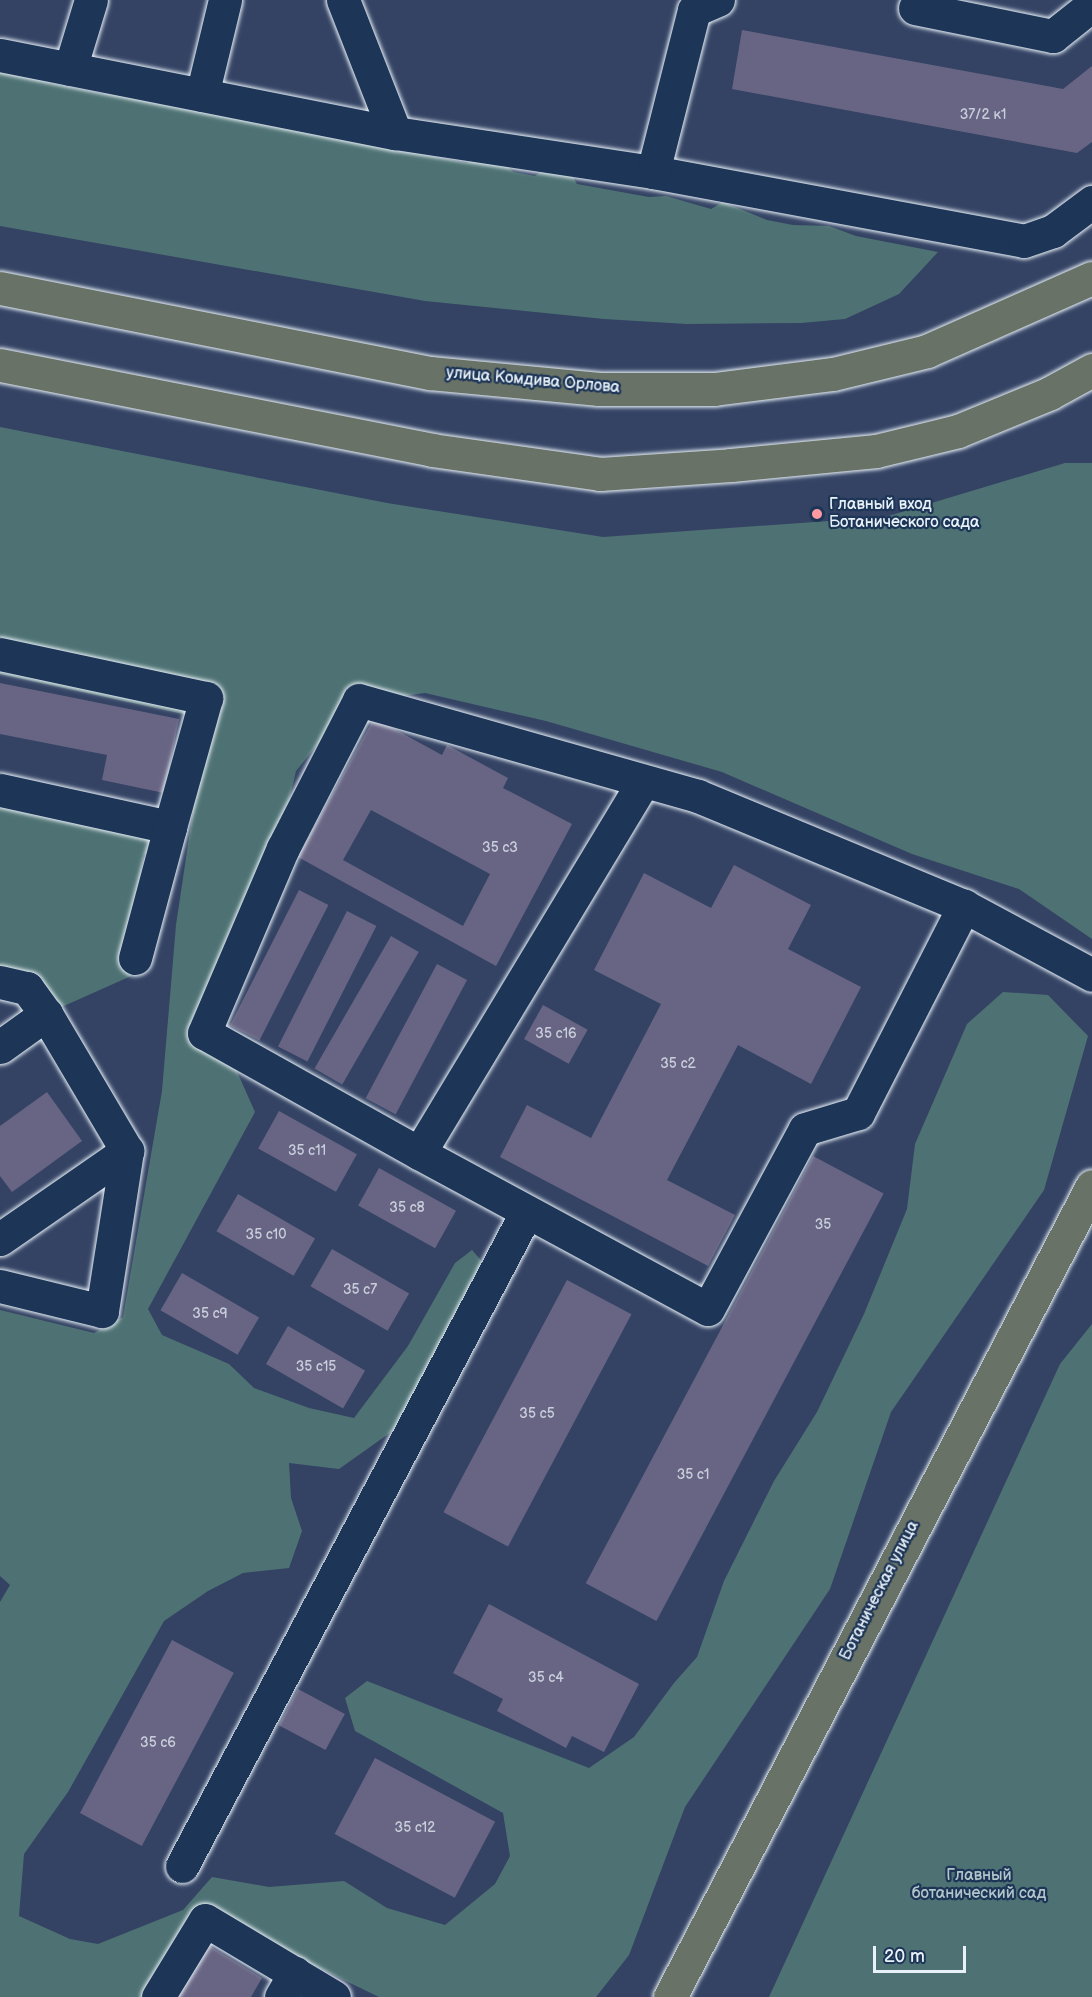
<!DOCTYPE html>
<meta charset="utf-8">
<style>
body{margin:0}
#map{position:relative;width:1092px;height:1997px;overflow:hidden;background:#344364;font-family:"Balsamiq Sans",sans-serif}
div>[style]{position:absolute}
.green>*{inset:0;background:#4e7273}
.building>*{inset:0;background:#686584;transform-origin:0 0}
.roads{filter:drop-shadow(0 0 2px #e8f1f8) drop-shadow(0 0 2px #e8f1f8)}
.minor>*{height:33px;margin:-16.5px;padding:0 16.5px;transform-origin:16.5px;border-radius:16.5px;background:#1d3557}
.major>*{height:33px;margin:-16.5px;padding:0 16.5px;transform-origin:16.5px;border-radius:16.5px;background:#697266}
.dots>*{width:16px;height:16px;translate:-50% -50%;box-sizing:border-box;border:3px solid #1d3557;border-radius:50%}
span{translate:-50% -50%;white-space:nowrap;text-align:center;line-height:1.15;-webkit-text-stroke:4.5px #1d3557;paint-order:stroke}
.number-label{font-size:14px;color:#c8cedb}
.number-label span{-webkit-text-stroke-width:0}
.street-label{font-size:16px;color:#e8f1f8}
.poi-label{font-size:16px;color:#e8f1f8}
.left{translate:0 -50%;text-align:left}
.park-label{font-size:16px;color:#b2c5c9}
.scale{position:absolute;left:873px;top:1946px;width:93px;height:27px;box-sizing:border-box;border:3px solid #e8f1f8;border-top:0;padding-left:8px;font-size:18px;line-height:21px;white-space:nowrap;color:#e8f1f8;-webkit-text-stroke:4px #1d3557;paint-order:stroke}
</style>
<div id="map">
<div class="green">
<div style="clip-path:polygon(0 62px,48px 76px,49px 83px,104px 94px,108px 89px,158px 104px,467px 163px,475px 159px,496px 159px,514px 172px,535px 176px,544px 170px,571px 174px,577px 184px,649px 197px,666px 196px,711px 209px,723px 202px,767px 220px,793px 225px,829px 226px,856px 236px,938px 252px,899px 294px,845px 319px,801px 323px,687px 324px,604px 319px,425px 301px,0 226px)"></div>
<div style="clip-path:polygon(0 427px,387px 503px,603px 537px,885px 517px,1065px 463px,1092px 463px,1092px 939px,1019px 889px,912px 854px,722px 772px,546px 721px,425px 693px,351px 703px,296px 771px,278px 847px,203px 995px,255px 1112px,148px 1309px,162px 1335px,229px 1364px,254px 1388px,309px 1408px,354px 1418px,408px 1346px,455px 1263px,472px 1250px,506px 1289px,439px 1398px,339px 1469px,289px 1463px,291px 1498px,302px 1531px,289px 1568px,243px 1573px,208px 1591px,164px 1621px,68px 1792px,24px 1854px,19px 1916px,70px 1939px,98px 1944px,183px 1910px,212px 1877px,269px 1887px,344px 1881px,387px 1908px,445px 1925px,495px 1884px,510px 1856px,503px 1813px,355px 1731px,345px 1698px,367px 1681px,589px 1768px,634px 1737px,674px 1683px,697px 1657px,724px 1581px,774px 1481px,817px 1412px,864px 1314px,907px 1209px,915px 1144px,967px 1024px,1003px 992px,1048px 995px,1088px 1036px,1044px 1190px,891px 1412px,830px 1589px,685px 1807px,629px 1955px,596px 1997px,379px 1997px,249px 1934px,179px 1941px,144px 1997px,0 1997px,0 1602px,10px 1585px,0 1576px,0 1310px,94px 1333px,123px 1317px,162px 1091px,176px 925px,204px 737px,188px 715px,0 674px)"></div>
<div style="clip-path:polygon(0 800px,148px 834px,162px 858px,144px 854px,126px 961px,135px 958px,131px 976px,46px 1014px,0 982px)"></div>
<div style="clip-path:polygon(1092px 1324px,1092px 1997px,769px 1997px,1060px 1364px)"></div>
</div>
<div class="building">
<div style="clip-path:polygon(742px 30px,1063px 89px,1092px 66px,1092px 142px,1077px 153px,732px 89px)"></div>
<div style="clip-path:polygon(0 683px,179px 719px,164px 793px,102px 780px,107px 755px,0 734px)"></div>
<div style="clip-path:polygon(evenodd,374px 718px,442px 755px,447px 745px,508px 778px,503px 788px,572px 824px,496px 966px,298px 857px,374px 718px,371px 810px,490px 874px,463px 926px,343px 860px,371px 810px)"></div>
<div style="clip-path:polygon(734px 865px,811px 905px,788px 949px,861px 987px,811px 1084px,738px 1045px,667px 1180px,735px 1215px,708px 1266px,500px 1157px,527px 1105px,591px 1138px,661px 1004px,594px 970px,644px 873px,711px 908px)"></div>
<div style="left:299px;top:890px;width:33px;height:152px;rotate:27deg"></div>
<div style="left:347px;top:911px;width:33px;height:152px;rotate:27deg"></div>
<div style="left:391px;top:936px;width:32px;height:153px;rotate:30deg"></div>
<div style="left:437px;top:964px;width:34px;height:152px;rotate:28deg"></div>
<div style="left:543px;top:1005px;width:51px;height:39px;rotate:29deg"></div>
<div style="clip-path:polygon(47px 1092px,82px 1141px,12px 1192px,0 1176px,0 1126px)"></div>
<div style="left:279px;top:1111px;width:89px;height:43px;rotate:29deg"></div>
<div style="left:813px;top:1156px;width:80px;height:484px;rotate:28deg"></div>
<div style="left:379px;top:1168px;width:88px;height:43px;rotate:29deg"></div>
<div style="left:238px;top:1194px;width:89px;height:43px;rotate:30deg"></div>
<div style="left:332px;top:1249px;width:89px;height:43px;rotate:30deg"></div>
<div style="left:182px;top:1273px;width:89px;height:43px;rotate:30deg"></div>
<div style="left:567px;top:1280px;width:73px;height:263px;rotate:28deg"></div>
<div style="left:288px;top:1326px;width:89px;height:44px;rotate:30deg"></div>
<div style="clip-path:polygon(489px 1604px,639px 1684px,604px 1752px,572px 1736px,566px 1748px,497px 1711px,503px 1699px,453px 1673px)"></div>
<div style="left:172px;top:1640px;width:70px;height:196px;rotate:28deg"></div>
<div style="left:298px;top:1689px;width:53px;height:41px;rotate:28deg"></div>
<div style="left:375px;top:1758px;width:136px;height:86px;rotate:28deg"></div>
<div style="clip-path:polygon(208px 1945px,262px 1978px,251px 1997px,177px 1997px)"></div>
</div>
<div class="roads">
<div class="minor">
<div style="left:343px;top:0;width:143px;rotate:68.6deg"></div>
<div style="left:915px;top:8px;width:141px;rotate:11.5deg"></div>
<div style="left:1053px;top:36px;width:50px;rotate:-38.5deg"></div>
<div style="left:0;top:55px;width:403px;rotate:11.2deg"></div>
<div style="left:395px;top:133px;width:261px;rotate:8.6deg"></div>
<div style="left:653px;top:172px;width:377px;rotate:10.5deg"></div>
<div style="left:1024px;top:241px;width:31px;rotate:-19deg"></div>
<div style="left:1053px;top:231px;width:49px;rotate:-36.6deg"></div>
<div style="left:70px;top:69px;width:72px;rotate:-73.1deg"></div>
<div style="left:202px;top:95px;width:98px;rotate:-76.4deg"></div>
<div style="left:653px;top:172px;width:167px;rotate:-75.8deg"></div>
<div style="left:694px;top:10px;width:26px;rotate:-23deg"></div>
<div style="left:0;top:654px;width:211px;rotate:12.1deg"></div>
<div style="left:206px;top:698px;width:134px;rotate:105.6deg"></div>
<div style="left:170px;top:827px;width:174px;rotate:-167.7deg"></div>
<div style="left:643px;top:782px;width:433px;rotate:121.1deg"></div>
<div style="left:419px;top:1153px;width:246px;rotate:-150.8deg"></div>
<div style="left:204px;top:1033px;width:201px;rotate:-66.9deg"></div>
<div style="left:283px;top:848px;width:166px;rotate:-62.8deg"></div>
<div style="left:359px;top:700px;width:352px;rotate:15.8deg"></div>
<div style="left:698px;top:796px;width:288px;rotate:22.5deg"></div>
<div style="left:964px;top:906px;width:145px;rotate:28.3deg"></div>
<div style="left:135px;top:958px;width:136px;rotate:-75deg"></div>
<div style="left:0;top:982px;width:28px;rotate:13deg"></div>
<div style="left:27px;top:988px;width:32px;rotate:54deg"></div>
<div style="left:46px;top:1014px;width:159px;rotate:59.4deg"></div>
<div style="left:127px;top:1151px;width:162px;rotate:98.9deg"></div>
<div style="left:102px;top:1311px;width:105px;rotate:-166.2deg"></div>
<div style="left:0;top:1047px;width:57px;rotate:-35.7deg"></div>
<div style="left:419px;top:1153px;width:328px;rotate:28.4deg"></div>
<div style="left:708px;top:1309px;width:204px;rotate:-61.7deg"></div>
<div style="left:805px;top:1129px;width:55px;rotate:-16.8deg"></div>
<div style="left:858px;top:1113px;width:233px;rotate:-62.9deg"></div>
<div style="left:0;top:1239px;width:155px;rotate:-34.7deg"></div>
<div style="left:182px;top:1866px;width:738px;rotate:-62.22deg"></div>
<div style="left:158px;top:1997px;width:90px;rotate:-58.6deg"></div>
<div style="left:205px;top:1920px;width:150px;rotate:30.8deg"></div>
<div style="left:281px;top:1997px;width:28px;rotate:-60deg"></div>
</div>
<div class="major">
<div style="left:0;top:288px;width:438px;rotate:11.2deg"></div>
<div style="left:430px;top:373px;width:170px;rotate:5.4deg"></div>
<div style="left:599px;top:389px;width:115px"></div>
<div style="left:714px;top:389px;width:120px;rotate:-7.2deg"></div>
<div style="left:833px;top:374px;width:97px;rotate:-13.7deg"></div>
<div style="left:927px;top:351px;width:180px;rotate:-23.9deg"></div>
<div style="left:0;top:365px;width:440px;rotate:11.1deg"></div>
<div style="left:432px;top:450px;width:170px;rotate:8.1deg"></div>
<div style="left:600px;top:474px;width:131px;rotate:-3.9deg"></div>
<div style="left:731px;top:465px;width:146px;rotate:-5.5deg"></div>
<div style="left:876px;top:451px;width:84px;rotate:-13.7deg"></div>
<div style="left:958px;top:431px;width:100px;rotate:-22.4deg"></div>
<div style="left:1050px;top:393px;width:48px;rotate:-28.7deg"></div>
<div style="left:670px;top:1997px;width:914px;rotate:-62.51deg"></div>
</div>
</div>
<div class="dots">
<div style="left:817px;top:514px;background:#ff9aa2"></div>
</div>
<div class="number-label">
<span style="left:983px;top:115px">37/2 к1</span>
<span style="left:500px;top:848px">35 с3</span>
<span style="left:556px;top:1034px">35 с16</span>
<span style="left:678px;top:1064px">35 с2</span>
<span style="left:307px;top:1151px">35 с11</span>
<span style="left:407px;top:1208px">35 с8</span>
<span style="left:823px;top:1225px">35</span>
<span style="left:266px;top:1235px">35 с10</span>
<span style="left:360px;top:1290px">35 с7</span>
<span style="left:210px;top:1314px">35 с9</span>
<span style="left:316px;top:1367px">35 с15</span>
<span style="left:537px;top:1414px">35 с5</span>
<span style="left:693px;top:1475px">35 с1</span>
<span style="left:546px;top:1678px">35 с4</span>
<span style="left:158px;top:1743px">35 с6</span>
<span style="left:415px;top:1828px">35 с12</span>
</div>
<div class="street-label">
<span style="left:533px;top:381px;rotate:5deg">улица Комдива Орлова</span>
<span style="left:880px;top:1591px;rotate:-63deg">Ботаническая улица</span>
</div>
<div class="poi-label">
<span class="left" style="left:829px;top:514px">Главный вход<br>Ботанического сада</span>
</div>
<div class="park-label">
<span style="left:979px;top:1885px">Главный<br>ботанический сад</span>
</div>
<div class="scale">20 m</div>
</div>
